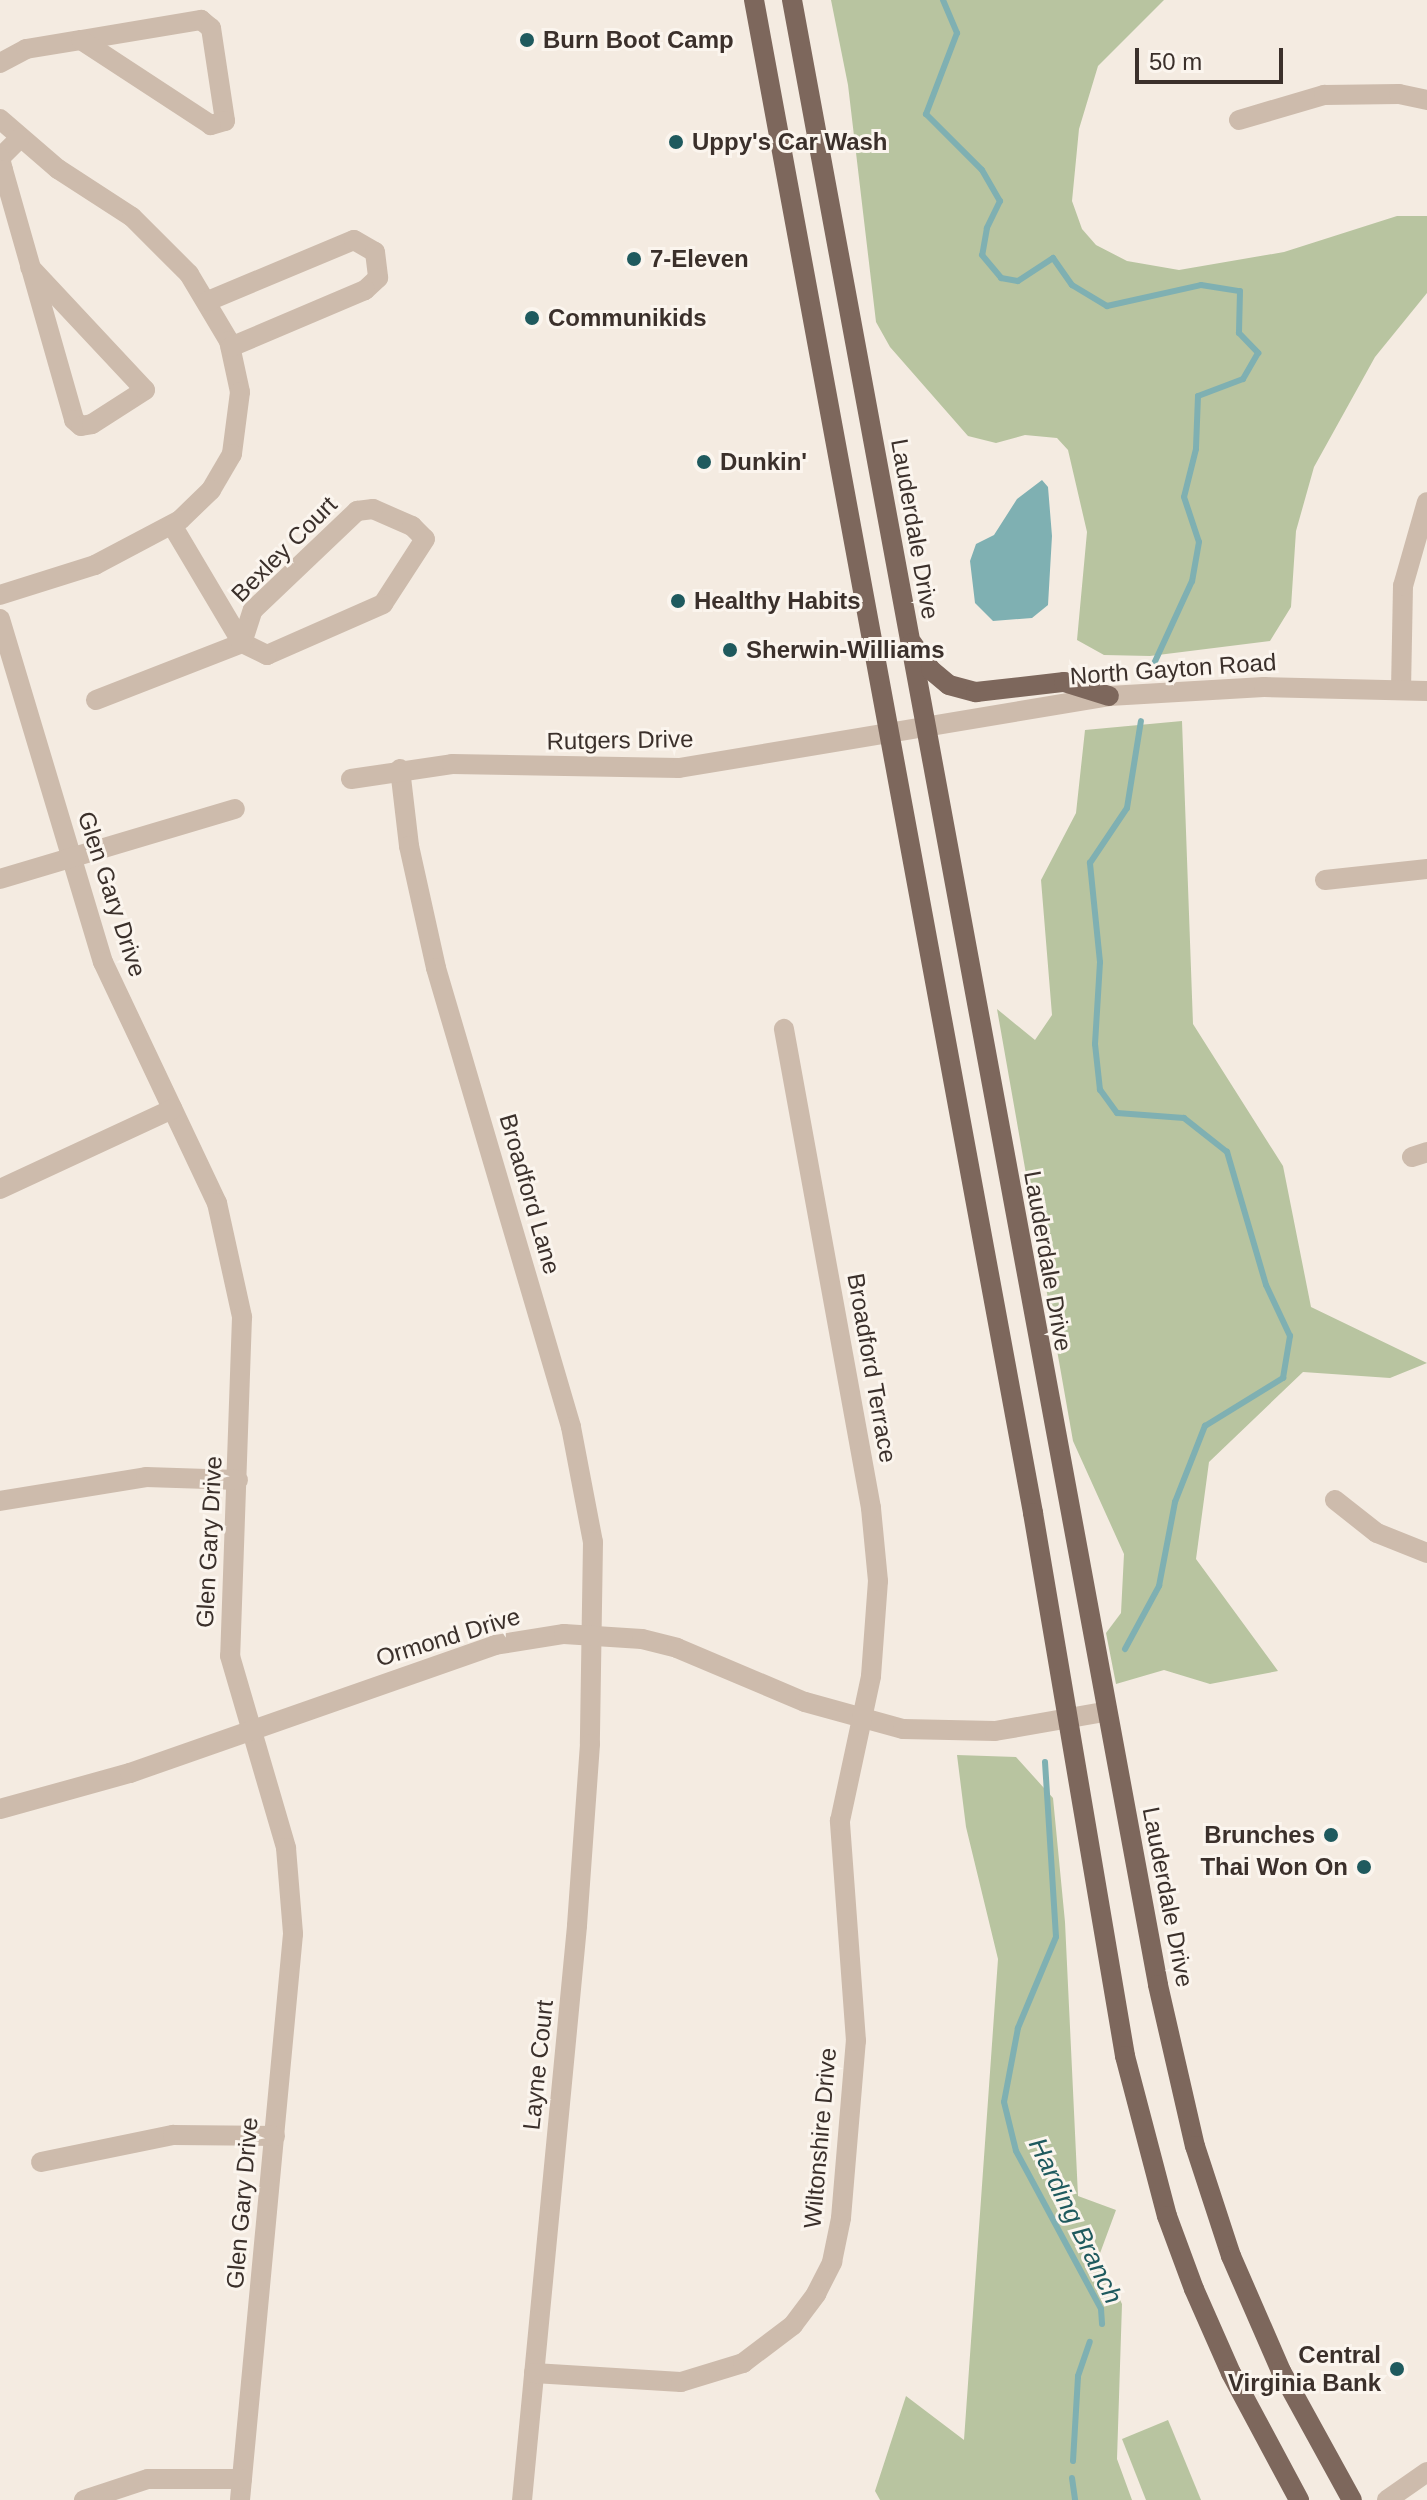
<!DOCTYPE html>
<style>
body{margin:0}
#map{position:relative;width:1427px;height:2500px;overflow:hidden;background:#f4ebe1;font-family:Arial,sans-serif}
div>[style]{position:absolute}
.green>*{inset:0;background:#b8c4a0}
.water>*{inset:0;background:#7fb0b2}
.stream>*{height:6px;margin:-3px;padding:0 3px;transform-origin:3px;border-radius:3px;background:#7fb0b2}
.minor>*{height:20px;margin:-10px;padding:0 10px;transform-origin:10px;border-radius:10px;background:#cdbbac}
.major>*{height:20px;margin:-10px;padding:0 10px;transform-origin:10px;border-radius:10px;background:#7d675c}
.dots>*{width:22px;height:22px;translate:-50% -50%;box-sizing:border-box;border:4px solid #fbf5ee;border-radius:50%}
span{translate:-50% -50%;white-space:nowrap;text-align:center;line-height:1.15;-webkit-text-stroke:6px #fbf5ee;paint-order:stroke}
.poi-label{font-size:24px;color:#3b302b;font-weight:700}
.left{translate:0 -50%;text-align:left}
.right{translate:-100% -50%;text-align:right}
.street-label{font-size:24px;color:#3b302b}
.water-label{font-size:26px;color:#1f5a5e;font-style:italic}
.scale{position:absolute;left:1135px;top:48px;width:148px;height:36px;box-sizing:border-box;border:4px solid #3b302b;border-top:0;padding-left:10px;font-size:24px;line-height:28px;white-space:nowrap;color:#3b302b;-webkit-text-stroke:6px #fbf5ee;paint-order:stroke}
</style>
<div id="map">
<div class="green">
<div style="clip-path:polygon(831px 0,1164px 0,1098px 66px,1079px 129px,1072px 201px,1082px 229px,1096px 245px,1127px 261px,1179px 270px,1284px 252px,1397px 216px,1427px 216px,1427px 293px,1375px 357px,1314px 467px,1296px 531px,1291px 607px,1270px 641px,1150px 656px,1104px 655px,1077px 640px,1087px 532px,1068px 450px,1057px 438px,1025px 435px,996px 443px,968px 436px,890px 347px,876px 322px,848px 85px)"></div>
<div style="clip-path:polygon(1182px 721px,1193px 1024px,1283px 1166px,1311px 1307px,1427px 1363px,1390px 1378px,1303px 1372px,1209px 1462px,1196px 1559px,1278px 1671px,1210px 1684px,1164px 1670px,1116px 1684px,1106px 1633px,1121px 1613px,1124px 1554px,1073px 1441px,997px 1009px,1035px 1040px,1052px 1015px,1041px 880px,1076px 813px,1085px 730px)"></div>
<div style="clip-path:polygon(957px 1755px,1016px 1757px,1053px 1798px,1065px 1922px,1078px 2196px,1116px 2210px,1099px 2256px,1122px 2304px,1117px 2459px,1132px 2500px,880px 2500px,875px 2491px,906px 2396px,964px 2440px,998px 1959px,966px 1827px)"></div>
<div style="clip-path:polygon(1168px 2420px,1171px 2427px,1201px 2500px,1146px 2500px,1122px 2439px)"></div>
</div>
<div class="water">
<div style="clip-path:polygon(1042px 480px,1048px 487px,1052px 536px,1048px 605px,1032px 618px,993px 621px,975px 603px,970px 561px,976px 544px,994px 535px,1017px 499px)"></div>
</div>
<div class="stream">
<div style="left:943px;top:0;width:36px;rotate:67deg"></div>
<div style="left:957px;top:33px;width:87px;rotate:110.9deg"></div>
<div style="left:926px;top:114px;width:79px;rotate:45deg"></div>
<div style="left:982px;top:170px;width:36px;rotate:60deg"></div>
<div style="left:1000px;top:201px;width:30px;rotate:116deg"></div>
<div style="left:987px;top:228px;width:27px;rotate:100deg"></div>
<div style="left:982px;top:255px;width:30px;rotate:50deg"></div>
<div style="left:1001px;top:278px;width:17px;rotate:10deg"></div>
<div style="left:1018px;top:281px;width:42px;rotate:-33.3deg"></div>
<div style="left:1053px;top:258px;width:33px;rotate:55deg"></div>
<div style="left:1072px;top:285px;width:41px;rotate:31deg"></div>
<div style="left:1107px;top:306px;width:96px;rotate:-12.6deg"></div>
<div style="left:1201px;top:285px;width:39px;rotate:9deg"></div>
<div style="left:1240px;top:291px;width:42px;rotate:91.4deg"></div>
<div style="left:1239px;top:333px;width:28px;rotate:46deg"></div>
<div style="left:1258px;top:353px;width:30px;rotate:120deg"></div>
<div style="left:1243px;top:379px;width:48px;rotate:159.3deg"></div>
<div style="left:1198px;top:396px;width:53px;rotate:92.2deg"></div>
<div style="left:1196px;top:449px;width:49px;rotate:104deg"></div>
<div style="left:1184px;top:497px;width:47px;rotate:71.6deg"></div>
<div style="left:1199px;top:542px;width:40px;rotate:100deg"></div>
<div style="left:1192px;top:581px;width:96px;rotate:114.7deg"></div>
<div style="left:1125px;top:1649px;width:72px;rotate:-61.6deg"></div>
<div style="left:1159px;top:1586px;width:86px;rotate:-79.2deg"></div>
<div style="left:1175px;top:1502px;width:82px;rotate:-68.5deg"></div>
<div style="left:1205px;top:1426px;width:92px;rotate:-31.6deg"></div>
<div style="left:1283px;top:1378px;width:43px;rotate:-80.5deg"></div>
<div style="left:1290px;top:1336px;width:56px;rotate:-115.2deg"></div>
<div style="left:1266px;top:1285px;width:139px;rotate:-106.3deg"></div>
<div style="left:1227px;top:1152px;width:55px;rotate:-141.7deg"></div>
<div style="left:1184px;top:1118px;width:67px;rotate:-175.7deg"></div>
<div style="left:1117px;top:1113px;width:29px;rotate:-126deg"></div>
<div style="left:1100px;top:1090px;width:46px;rotate:-96.2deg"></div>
<div style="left:1095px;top:1044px;width:82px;rotate:-86.5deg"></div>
<div style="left:1100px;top:962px;width:100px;rotate:-95.8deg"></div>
<div style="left:1090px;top:863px;width:66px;rotate:-56.1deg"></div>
<div style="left:1127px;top:808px;width:88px;rotate:-80.9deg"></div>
<div style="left:1045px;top:1762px;width:175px;rotate:86.4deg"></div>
<div style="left:1056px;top:1937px;width:99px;rotate:112.7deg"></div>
<div style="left:1018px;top:2028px;width:75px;rotate:100.7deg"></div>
<div style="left:1004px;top:2102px;width:50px;rotate:76.2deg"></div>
<div style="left:1016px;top:2151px;width:179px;rotate:61.7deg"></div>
<div style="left:1101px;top:2309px;width:15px;rotate:86deg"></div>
<div style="left:1073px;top:2461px;width:85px;rotate:-86.6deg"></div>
<div style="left:1078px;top:2376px;width:36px;rotate:-71deg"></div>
<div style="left:1072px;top:2478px;width:22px;rotate:82deg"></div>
</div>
<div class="minor">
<div style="left:0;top:63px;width:30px;rotate:-28deg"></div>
<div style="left:26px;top:49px;width:56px;rotate:-9.3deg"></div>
<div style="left:81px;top:40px;width:122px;rotate:-9.5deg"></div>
<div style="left:201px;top:20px;width:13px;rotate:39deg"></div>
<div style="left:211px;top:28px;width:94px;rotate:81.4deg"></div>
<div style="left:225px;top:121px;width:15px;rotate:164deg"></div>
<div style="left:211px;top:125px;width:155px;rotate:-146.8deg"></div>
<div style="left:0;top:119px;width:77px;rotate:40.8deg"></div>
<div style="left:58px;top:169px;width:88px;rotate:33deg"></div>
<div style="left:132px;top:217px;width:81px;rotate:45deg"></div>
<div style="left:189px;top:274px;width:78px;rotate:59.2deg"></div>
<div style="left:229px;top:341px;width:52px;rotate:77.8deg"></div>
<div style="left:240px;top:392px;width:63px;rotate:97.4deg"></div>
<div style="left:232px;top:454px;width:42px;rotate:120.3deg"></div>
<div style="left:211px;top:490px;width:43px;rotate:135.9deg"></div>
<div style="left:180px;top:520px;width:96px;rotate:152.1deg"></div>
<div style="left:95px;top:565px;width:100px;rotate:162.5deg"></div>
<div style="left:1239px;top:120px;width:89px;rotate:-16.4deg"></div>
<div style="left:1324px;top:95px;width:75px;rotate:-0.8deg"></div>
<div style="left:1399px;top:94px;width:29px;rotate:12deg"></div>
<div style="left:20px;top:138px;width:28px;rotate:135deg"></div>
<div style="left:0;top:158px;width:12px;rotate:76deg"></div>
<div style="left:3px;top:170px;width:260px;rotate:74.1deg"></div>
<div style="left:74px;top:420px;width:9px;rotate:41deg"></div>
<div style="left:81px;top:426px;width:11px;rotate:-10deg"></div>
<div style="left:92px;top:424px;width:63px;rotate:-32.7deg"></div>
<div style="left:145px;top:390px;width:168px;rotate:-133.1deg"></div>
<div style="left:208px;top:301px;width:158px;rotate:-22.7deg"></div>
<div style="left:354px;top:240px;width:24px;rotate:30deg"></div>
<div style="left:375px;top:252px;width:26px;rotate:83deg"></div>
<div style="left:378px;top:278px;width:18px;rotate:137deg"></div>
<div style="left:365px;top:290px;width:146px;rotate:157deg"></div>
<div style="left:373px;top:509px;width:43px;rotate:23.6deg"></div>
<div style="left:412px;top:526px;width:18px;rotate:45deg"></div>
<div style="left:425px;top:539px;width:77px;rotate:122.9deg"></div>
<div style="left:383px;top:604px;width:127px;rotate:156.3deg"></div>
<div style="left:267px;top:655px;width:28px;rotate:-154deg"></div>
<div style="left:242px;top:643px;width:35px;rotate:-72deg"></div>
<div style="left:253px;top:610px;width:144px;rotate:-43.6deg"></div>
<div style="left:357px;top:511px;width:16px;rotate:-7deg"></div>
<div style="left:0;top:619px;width:358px;rotate:73.3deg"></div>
<div style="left:103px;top:962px;width:267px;rotate:64.7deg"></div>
<div style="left:217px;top:1203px;width:117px;rotate:77.6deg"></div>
<div style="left:242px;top:1317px;width:339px;rotate:92deg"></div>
<div style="left:230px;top:1656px;width:200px;rotate:73.7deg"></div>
<div style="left:286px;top:1848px;width:86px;rotate:85.3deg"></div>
<div style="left:293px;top:1934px;width:568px;rotate:95.35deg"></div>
<div style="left:1401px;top:690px;width:104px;rotate:-88.9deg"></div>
<div style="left:1403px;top:586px;width:87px;rotate:-74.1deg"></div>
<div style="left:96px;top:700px;width:157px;rotate:-21.3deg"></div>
<div style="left:242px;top:643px;width:137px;rotate:-120.7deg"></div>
<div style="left:400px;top:769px;width:78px;rotate:83.3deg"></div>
<div style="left:409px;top:846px;width:125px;rotate:77.5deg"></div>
<div style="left:436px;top:968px;width:478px;rotate:73.6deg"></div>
<div style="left:571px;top:1427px;width:117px;rotate:79.2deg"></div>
<div style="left:593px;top:1542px;width:202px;rotate:90.9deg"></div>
<div style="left:590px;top:1744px;width:182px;rotate:94.1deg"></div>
<div style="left:577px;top:1926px;width:577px;rotate:95.47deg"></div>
<div style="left:351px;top:779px;width:102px;rotate:-8.4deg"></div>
<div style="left:452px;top:764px;width:227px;rotate:1deg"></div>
<div style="left:679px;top:768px;width:436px;rotate:-9.5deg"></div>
<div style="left:1109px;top:696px;width:155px;rotate:-3.3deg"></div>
<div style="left:1264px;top:687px;width:163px;rotate:1.4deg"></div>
<div style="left:0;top:879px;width:245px;rotate:-16.6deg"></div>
<div style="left:1325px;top:880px;width:103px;rotate:-6.2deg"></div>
<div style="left:1412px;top:1157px;width:16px;rotate:-18deg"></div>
<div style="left:0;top:1189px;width:190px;rotate:-24.9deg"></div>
<div style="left:1335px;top:1500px;width:53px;rotate:38.2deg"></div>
<div style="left:1377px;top:1533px;width:54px;rotate:21.8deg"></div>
<div style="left:0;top:1501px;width:148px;rotate:-9.3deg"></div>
<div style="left:146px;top:1477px;width:92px;rotate:1.9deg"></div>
<div style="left:0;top:1809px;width:135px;rotate:-15.5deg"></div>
<div style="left:130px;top:1773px;width:387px;rotate:-19.3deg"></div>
<div style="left:495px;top:1645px;width:70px;rotate:-9.1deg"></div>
<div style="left:564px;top:1634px;width:78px;rotate:3.7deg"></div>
<div style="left:642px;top:1639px;width:36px;rotate:14deg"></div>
<div style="left:677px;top:1648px;width:139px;rotate:22.9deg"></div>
<div style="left:805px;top:1702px;width:102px;rotate:15.4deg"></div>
<div style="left:903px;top:1729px;width:92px;rotate:1.2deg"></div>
<div style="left:995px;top:1731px;width:111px;rotate:-9.9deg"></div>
<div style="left:41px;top:2162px;width:135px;rotate:-11.6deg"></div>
<div style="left:173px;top:2135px;width:102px;rotate:0.6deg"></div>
<div style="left:534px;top:2373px;width:147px;rotate:3.5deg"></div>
<div style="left:681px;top:2382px;width:65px;rotate:-17deg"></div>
<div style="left:743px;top:2363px;width:63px;rotate:-37.2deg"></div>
<div style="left:793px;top:2325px;width:39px;rotate:-53deg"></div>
<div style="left:816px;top:2294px;width:36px;rotate:-63deg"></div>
<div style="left:832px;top:2262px;width:45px;rotate:-78.4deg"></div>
<div style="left:841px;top:2218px;width:178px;rotate:-85.2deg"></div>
<div style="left:856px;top:2041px;width:221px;rotate:-94.2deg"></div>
<div style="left:840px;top:1821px;width:148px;rotate:-77.9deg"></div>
<div style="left:871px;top:1676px;width:95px;rotate:-85.8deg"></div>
<div style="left:878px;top:1581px;width:73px;rotate:-95.5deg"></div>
<div style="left:871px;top:1508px;width:487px;rotate:-100.3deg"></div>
<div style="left:84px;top:2500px;width:67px;rotate:-18.2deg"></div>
<div style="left:148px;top:2479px;width:94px"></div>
<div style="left:1387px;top:2500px;width:49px;rotate:-35deg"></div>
</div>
<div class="major">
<div style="left:754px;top:0;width:1539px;rotate:79.55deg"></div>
<div style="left:1033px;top:1513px;width:551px;rotate:80.38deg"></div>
<div style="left:1125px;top:2056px;width:165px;rotate:75.3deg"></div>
<div style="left:1167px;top:2216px;width:78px;rotate:69.7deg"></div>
<div style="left:1194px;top:2289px;width:92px;rotate:66.2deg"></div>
<div style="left:1231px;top:2373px;width:144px;rotate:61.8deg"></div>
<div style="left:792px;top:0;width:2018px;rotate:79.55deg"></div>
<div style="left:1158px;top:1985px;width:165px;rotate:77.1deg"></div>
<div style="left:1195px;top:2146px;width:116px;rotate:71.9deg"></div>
<div style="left:1231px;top:2256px;width:125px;rotate:66.5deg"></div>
<div style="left:1281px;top:2371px;width:147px;rotate:61.2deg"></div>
<div style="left:912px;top:643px;width:33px;rotate:55deg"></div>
<div style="left:931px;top:670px;width:23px;rotate:40deg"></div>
<div style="left:949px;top:685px;width:28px;rotate:15deg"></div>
<div style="left:976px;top:692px;width:89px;rotate:-6.5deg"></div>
<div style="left:1064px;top:682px;width:47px;rotate:17.3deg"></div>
</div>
<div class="dots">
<div style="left:527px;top:40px;background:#1f5a5e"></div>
<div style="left:676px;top:142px;background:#1f5a5e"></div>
<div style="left:634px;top:259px;background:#1f5a5e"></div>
<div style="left:532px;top:318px;background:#1f5a5e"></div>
<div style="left:704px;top:462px;background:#1f5a5e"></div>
<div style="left:678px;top:601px;background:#1f5a5e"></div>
<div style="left:730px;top:650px;background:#1f5a5e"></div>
<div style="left:1331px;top:1835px;background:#1f5a5e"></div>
<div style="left:1364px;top:1867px;background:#1f5a5e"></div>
<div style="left:1397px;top:2369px;background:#1f5a5e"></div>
</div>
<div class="poi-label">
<span class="left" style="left:543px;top:40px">Burn Boot Camp</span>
<span class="left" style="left:692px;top:142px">Uppy's Car Wash</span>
<span class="left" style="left:650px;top:259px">7-Eleven</span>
<span class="left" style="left:548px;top:318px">Communikids</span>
<span class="left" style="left:720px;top:462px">Dunkin'</span>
<span class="left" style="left:694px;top:601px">Healthy Habits</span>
<span class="left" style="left:746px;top:650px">Sherwin-Williams</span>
<span class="right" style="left:1315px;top:1835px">Brunches</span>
<span class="right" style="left:1348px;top:1867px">Thai Won On</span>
<span class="right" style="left:1381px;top:2369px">Central<br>Virginia Bank</span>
</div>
<div class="street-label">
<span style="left:915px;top:529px;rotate:80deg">Lauderdale Drive</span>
<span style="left:284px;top:549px;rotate:-45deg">Bexley Court</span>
<span style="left:1173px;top:669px;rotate:-4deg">North Gayton Road</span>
<span style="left:620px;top:740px;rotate:-1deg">Rutgers Drive</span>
<span style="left:112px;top:894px;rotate:72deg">Glen Gary Drive</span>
<span style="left:530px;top:1194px;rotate:74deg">Broadford Lane</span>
<span style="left:1048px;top:1261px;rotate:80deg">Lauderdale Drive</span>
<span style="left:872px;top:1368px;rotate:80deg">Broadford Terrace</span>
<span style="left:209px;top:1542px;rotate:-87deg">Glen Gary Drive</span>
<span style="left:448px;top:1637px;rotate:-17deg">Ormond Drive</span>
<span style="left:1168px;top:1897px;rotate:79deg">Lauderdale Drive</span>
<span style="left:538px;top:2065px;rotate:-84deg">Layne Court</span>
<span style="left:820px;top:2138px;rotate:-85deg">Wiltonshire Drive</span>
<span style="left:242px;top:2203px;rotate:-85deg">Glen Gary Drive</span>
</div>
<div class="water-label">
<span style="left:1075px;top:2221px;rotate:64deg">Harding Branch</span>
</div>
<div class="scale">50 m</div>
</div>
